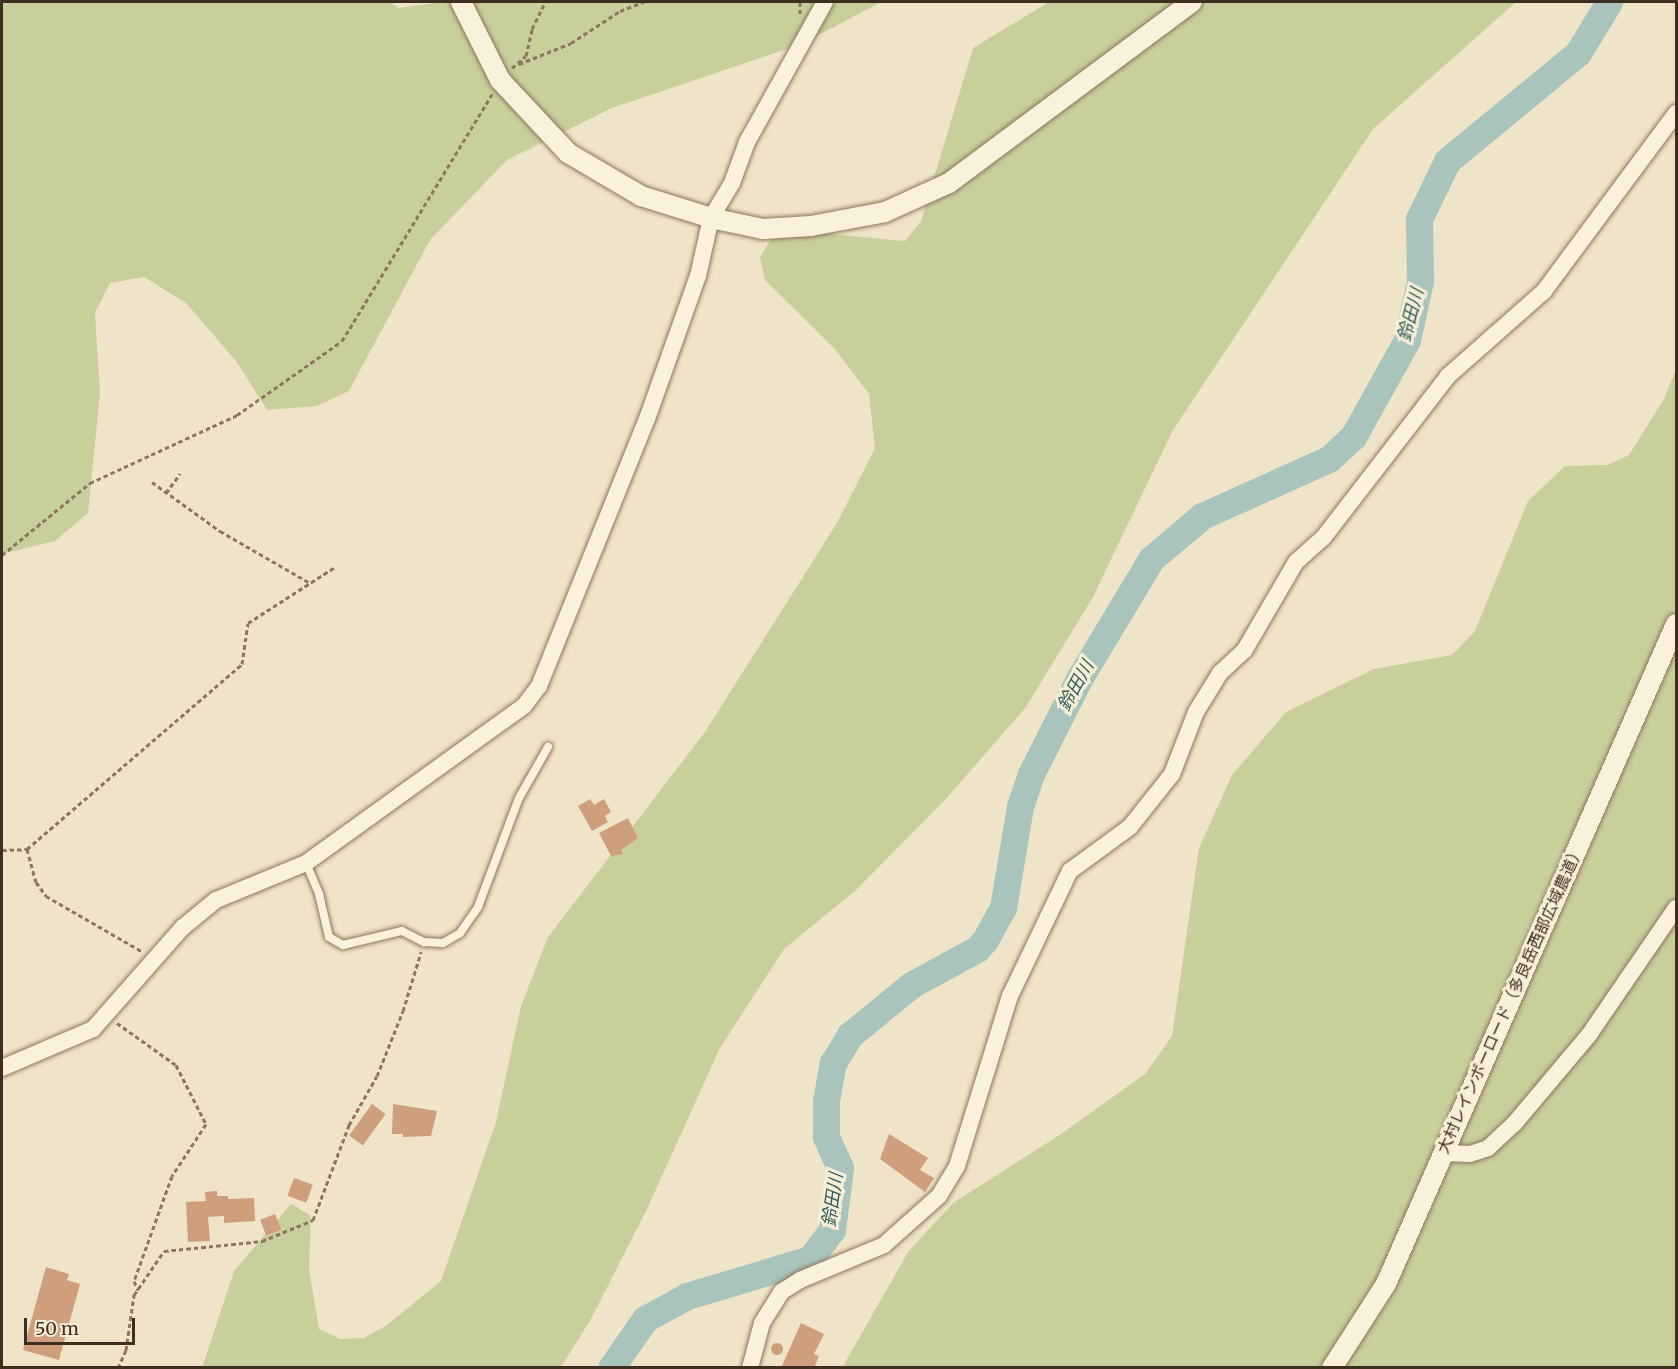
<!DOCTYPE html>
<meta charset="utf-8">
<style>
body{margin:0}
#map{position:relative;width:1678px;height:1369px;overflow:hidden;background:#f0e4c8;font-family:Merriweather,"Noto Sans JP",serif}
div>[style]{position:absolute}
.green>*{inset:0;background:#c9cf9b}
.river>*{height:27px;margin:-13.5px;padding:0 13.5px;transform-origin:13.5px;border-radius:13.5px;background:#a9c4bc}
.building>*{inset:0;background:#cf9f7d;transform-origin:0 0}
.round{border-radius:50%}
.path>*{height:3px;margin-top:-1.5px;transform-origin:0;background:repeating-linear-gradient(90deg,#8d765c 0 4.5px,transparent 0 7.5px)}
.roads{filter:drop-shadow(0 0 2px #8d765c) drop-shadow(0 0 2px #8d765c)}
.service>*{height:8px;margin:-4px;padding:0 4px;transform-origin:4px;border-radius:4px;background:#faf1dc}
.minor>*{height:16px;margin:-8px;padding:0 8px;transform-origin:8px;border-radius:8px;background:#faf1dc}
.tertiary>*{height:20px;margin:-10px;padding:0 10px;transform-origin:10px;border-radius:10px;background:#faf1dc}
span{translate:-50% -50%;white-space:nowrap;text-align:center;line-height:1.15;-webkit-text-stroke:6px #f7eed8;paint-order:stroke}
.street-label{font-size:16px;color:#3d2e20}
.water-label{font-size:18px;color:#2f5d5a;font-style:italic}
.frame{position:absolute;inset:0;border:3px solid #3d2e20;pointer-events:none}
.scale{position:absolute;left:24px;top:1318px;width:111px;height:27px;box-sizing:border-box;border:3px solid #3d2e20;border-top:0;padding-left:8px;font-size:18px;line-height:21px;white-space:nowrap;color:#3d2e20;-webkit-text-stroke:4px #f7eed8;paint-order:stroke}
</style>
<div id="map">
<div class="green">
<div style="clip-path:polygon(2px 2px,390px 2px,398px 8px,442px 2px,881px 2px,802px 44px,612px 108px,507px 160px,430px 240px,349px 391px,317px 406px,267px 410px,236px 361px,186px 303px,144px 277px,110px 283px,95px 313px,100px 393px,88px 513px,55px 541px,2px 554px)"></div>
<div style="clip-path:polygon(1049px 2px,1516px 2px,1373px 129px,1173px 430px,1093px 597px,1026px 707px,945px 800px,855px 891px,784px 949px,720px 1048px,648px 1207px,591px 1319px,561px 1367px,202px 1368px,234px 1271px,291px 1204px,311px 1216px,309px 1269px,319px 1329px,340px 1339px,364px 1338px,387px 1325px,441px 1281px,496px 1122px,521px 1006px,548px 937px,705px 732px,837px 523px,875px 448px,869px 394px,835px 349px,765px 280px,760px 257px,777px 229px,905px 241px,921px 221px,973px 48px)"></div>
<div style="clip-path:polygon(1676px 369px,1676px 1367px,842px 1368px,908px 1252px,953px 1203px,1061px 1134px,1145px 1074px,1172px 1036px,1199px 848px,1232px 775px,1286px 712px,1374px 669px,1452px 655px,1475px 631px,1528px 501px,1565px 466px,1607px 465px,1629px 455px,1664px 399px)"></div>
</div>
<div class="river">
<div style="left:611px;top:1368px;width:60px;rotate:-55.2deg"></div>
<div style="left:645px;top:1319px;width:48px;rotate:-28.7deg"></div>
<div style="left:687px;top:1296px;width:128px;rotate:-16.7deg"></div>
<div style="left:810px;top:1259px;width:36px;rotate:-53deg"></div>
<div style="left:832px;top:1230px;width:63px;rotate:-82.6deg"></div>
<div style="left:840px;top:1168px;width:35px;rotate:-114deg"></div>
<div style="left:826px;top:1136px;width:35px;rotate:-90deg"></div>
<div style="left:826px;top:1101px;width:39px;rotate:-80deg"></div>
<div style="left:833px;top:1063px;width:33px;rotate:-59deg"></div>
<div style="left:850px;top:1035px;width:79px;rotate:-39.3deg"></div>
<div style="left:911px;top:985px;width:75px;rotate:-28.6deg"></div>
<div style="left:977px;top:949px;width:12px;rotate:-48deg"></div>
<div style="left:985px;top:940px;width:37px;rotate:-61deg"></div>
<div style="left:1003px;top:908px;width:103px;rotate:-80.5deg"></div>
<div style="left:1020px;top:806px;width:34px;rotate:-71deg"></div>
<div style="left:1031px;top:774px;width:106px;rotate:-63.2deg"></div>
<div style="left:1079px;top:679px;width:140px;rotate:-59deg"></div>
<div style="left:1151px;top:559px;width:67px;rotate:-40.1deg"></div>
<div style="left:1202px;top:516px;width:139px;rotate:-24.2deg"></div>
<div style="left:1329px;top:459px;width:33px;rotate:-43deg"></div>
<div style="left:1353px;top:437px;width:111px;rotate:-60.9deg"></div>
<div style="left:1407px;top:340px;width:60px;rotate:-77.6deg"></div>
<div style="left:1420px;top:281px;width:62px;rotate:-90.9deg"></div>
<div style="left:1419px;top:219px;width:64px;rotate:-64.2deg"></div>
<div style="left:1447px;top:161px;width:170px;rotate:-39.5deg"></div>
<div style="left:1578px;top:53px;width:60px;rotate:-58.7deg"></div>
</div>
<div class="building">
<div style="clip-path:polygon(590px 799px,594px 805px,604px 799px,611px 812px,605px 816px,608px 822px,592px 831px,578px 806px)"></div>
<div style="clip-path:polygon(628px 818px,638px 838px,621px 850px,623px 854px,611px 856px,599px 833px)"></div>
<div style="left:372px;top:1104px;width:17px;height:39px;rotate:36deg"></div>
<div style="clip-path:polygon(393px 1104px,437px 1111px,431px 1136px,403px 1137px,403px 1134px,392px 1134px)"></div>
<div style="clip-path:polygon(889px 1134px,928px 1158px,920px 1170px,934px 1178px,925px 1192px,880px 1159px)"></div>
<div style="left:294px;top:1178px;width:20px;height:19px;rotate:20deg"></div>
<div style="clip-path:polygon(217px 1191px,217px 1196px,228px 1196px,228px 1199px,254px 1198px,255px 1221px,224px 1223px,224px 1216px,208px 1217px,210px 1241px,188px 1242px,186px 1202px,206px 1201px,205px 1192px)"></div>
<div style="left:275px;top:1214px;width:17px;height:16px;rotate:69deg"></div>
<div style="clip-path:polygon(46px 1267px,69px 1274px,67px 1280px,80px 1284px,59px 1360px,23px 1350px)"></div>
<div style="clip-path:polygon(801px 1323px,824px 1334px,814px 1354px,819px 1356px,814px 1368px,781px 1368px)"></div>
<div class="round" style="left:771px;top:1343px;width:12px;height:12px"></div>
</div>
<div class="path">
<div style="left:800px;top:2px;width:13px;rotate:90deg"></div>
<div style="left:519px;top:64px;width:56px;rotate:-22deg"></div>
<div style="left:571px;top:43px;width:59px;rotate:-33.1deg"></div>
<div style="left:620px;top:11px;width:26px;rotate:-21deg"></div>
<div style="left:512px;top:68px;width:18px;rotate:-41deg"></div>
<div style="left:526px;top:56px;width:28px;rotate:-77deg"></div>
<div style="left:532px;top:29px;width:30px;rotate:-64deg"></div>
<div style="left:152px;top:482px;width:84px;rotate:35.8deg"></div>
<div style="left:220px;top:531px;width:104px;rotate:30deg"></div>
<div style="left:166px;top:493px;width:24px;rotate:-54deg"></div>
<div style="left:2px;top:555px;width:114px;rotate:-39.3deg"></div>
<div style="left:90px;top:483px;width:162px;rotate:-24.8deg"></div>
<div style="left:237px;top:415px;width:128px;rotate:-35.2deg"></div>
<div style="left:342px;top:341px;width:289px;rotate:-58.7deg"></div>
<div style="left:27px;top:849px;width:34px;rotate:75deg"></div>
<div style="left:36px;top:882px;width:17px;rotate:54deg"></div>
<div style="left:46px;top:896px;width:112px;rotate:30deg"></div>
<div style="left:2px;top:850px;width:25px;rotate:-2deg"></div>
<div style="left:27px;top:849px;width:284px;rotate:-40.7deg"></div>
<div style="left:242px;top:664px;width:41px;rotate:-81.7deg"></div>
<div style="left:248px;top:623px;width:103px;rotate:-32.8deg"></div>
<div style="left:117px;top:1023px;width:72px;rotate:35.4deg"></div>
<div style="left:176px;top:1065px;width:66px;rotate:63deg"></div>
<div style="left:206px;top:1124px;width:62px;rotate:123.2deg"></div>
<div style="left:172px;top:1176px;width:112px;rotate:109.9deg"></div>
<div style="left:134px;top:1281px;width:10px;rotate:66deg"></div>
<div style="left:2px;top:1367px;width:1px;rotate:90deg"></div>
<div style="left:118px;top:1368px;width:20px;rotate:-66deg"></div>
<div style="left:126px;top:1350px;width:56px;rotate:-81.7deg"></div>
<div style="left:134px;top:1295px;width:53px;rotate:-55.7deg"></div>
<div style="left:164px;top:1251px;width:99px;rotate:-5.8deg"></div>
<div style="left:262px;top:1241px;width:55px;rotate:-22.4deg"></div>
<div style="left:313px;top:1220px;width:102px;rotate:-69.2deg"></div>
<div style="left:349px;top:1125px;width:56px;rotate:-60.3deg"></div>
<div style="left:377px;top:1076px;width:70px;rotate:-68.2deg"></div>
<div style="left:403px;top:1011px;width:62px;rotate:-73deg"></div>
</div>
<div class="roads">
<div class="service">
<div style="left:306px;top:863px;width:34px;rotate:67deg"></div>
<div style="left:319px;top:894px;width:44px;rotate:76.9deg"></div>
<div style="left:329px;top:937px;width:16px;rotate:30deg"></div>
<div style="left:343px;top:945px;width:61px;rotate:-13.3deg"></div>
<div style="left:402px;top:931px;width:25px;rotate:27deg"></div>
<div style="left:424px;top:942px;width:19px;rotate:3deg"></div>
<div style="left:443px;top:943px;width:20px;rotate:-30deg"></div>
<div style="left:460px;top:933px;width:32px;rotate:-55deg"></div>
<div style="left:478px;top:907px;width:116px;rotate:-69.4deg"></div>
<div style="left:519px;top:798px;width:59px;rotate:-60.4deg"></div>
</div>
<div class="minor">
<div style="left:2px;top:1068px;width:99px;rotate:-23.2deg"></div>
<div style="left:93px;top:1029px;width:135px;rotate:-48.6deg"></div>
<div style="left:182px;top:928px;width:44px;rotate:-39.5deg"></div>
<div style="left:216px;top:900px;width:97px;rotate:-22.3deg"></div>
<div style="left:306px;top:863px;width:269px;rotate:-35.8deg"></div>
<div style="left:524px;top:706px;width:25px;rotate:-53deg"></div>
<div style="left:539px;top:686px;width:288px;rotate:-68deg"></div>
<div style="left:647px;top:419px;width:152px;rotate:-70.4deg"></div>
<div style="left:698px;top:276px;width:59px;rotate:-77.4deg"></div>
<div style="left:711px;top:218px;width:41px;rotate:-59deg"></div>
<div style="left:732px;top:183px;width:44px;rotate:-69.9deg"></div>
<div style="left:747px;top:142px;width:160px;rotate:-60.9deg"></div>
<div style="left:1443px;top:1153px;width:27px;rotate:2deg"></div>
<div style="left:1470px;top:1154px;width:19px;rotate:-18deg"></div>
<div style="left:1488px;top:1148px;width:35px;rotate:-43deg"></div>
<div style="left:1514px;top:1124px;width:116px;rotate:-49.9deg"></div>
<div style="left:1589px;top:1035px;width:154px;rotate:-55.6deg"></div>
<div style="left:750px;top:1368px;width:47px;rotate:-75.1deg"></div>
<div style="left:762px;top:1323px;width:36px;rotate:-58deg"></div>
<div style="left:781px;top:1292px;width:22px;rotate:-32deg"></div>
<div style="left:800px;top:1280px;width:91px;rotate:-22.6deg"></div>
<div style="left:884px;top:1245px;width:74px;rotate:-41.7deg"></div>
<div style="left:939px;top:1196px;width:35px;rotate:-59deg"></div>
<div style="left:957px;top:1166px;width:178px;rotate:-72.7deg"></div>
<div style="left:1010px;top:996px;width:139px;rotate:-64.4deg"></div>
<div style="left:1070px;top:871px;width:74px;rotate:-36.3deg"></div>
<div style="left:1130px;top:827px;width:68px;rotate:-51.6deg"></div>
<div style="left:1172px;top:774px;width:66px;rotate:-68.8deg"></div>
<div style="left:1196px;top:712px;width:46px;rotate:-58.4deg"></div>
<div style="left:1220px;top:673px;width:33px;rotate:-43deg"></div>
<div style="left:1244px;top:651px;width:103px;rotate:-59.7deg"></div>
<div style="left:1296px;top:562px;width:36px;rotate:-42deg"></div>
<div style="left:1323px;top:538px;width:205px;rotate:-52.3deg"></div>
<div style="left:1448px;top:376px;width:128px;rotate:-41.5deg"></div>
<div style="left:1544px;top:291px;width:222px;rotate:-53.4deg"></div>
</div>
<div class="tertiary">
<div style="left:461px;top:2px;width:87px;rotate:63.4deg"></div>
<div style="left:500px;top:80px;width:100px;rotate:47deg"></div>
<div style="left:568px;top:153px;width:85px;rotate:30.5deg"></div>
<div style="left:641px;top:196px;width:73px;rotate:17.4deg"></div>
<div style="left:711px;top:218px;width:53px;rotate:11.9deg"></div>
<div style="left:763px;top:229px;width:48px;rotate:-3.6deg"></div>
<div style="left:811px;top:226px;width:75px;rotate:-10.7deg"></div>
<div style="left:885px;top:212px;width:70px;rotate:-24.4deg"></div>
<div style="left:949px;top:183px;width:303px;rotate:-36.7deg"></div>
<div style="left:1332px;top:1368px;width:100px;rotate:-57.3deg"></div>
<div style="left:1386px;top:1284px;width:721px;rotate:-66.28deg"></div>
</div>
</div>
<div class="street-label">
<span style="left:1510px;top:999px;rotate:-66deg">大村レインボーロード（多良岳西部広域農道）</span>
</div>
<div class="water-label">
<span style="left:1411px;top:315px;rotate:-75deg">鈴田川</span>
<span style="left:1076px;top:686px;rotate:-61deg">鈴田川</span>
<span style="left:833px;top:1200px;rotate:-82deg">鈴田川</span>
</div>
<div class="frame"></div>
<div class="scale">50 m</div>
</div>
